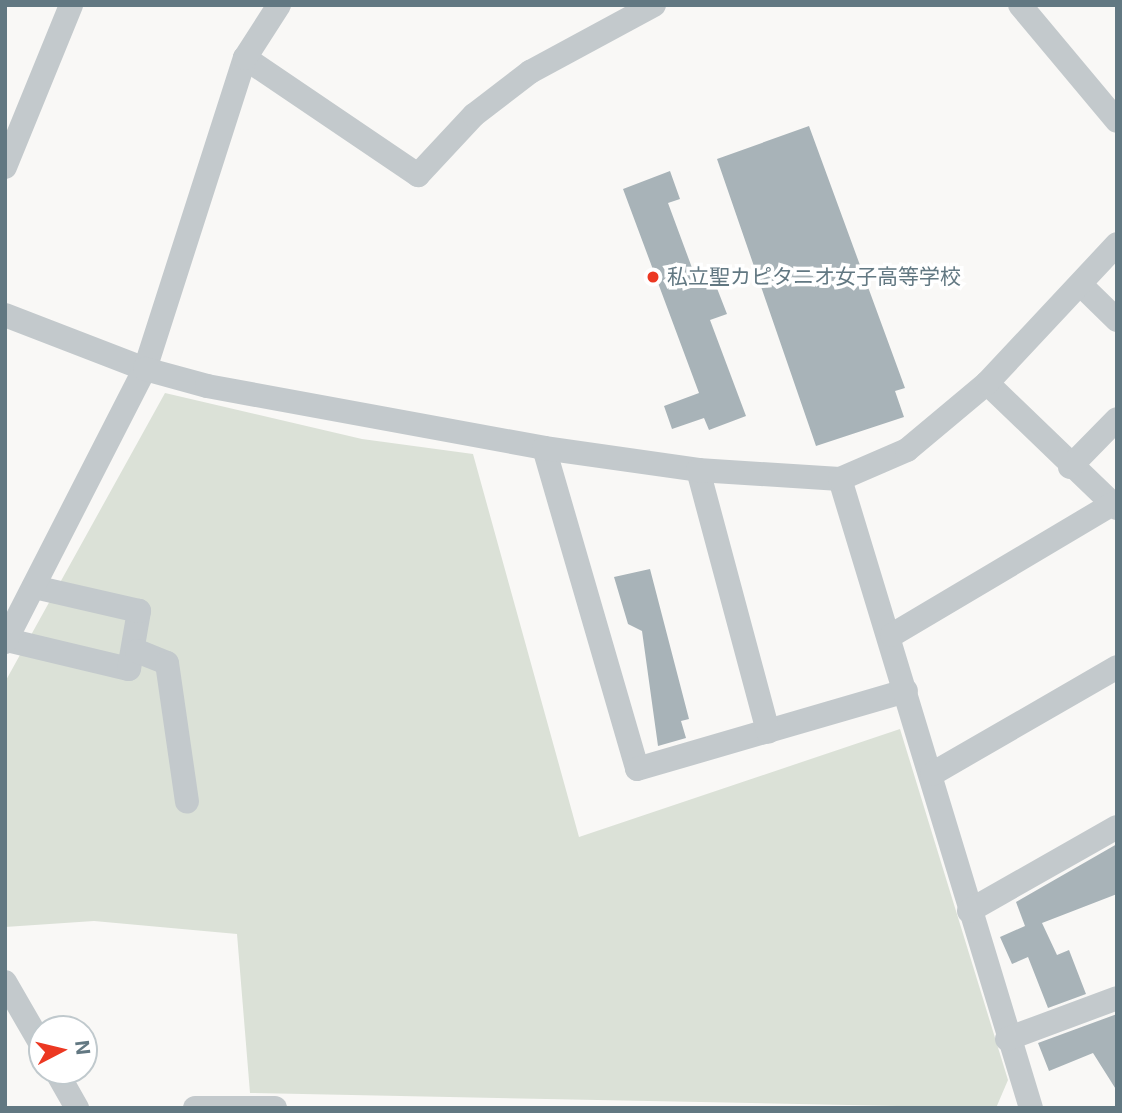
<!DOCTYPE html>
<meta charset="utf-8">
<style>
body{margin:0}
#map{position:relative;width:1122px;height:1113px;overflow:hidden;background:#f9f8f6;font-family:Inter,"Noto Sans JP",sans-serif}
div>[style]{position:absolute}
.green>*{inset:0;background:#dbe1d7}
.building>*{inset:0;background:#a8b3b8}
.minor>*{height:24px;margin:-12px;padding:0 12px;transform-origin:12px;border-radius:12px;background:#c3c9cc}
.dots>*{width:19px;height:19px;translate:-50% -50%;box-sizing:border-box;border:4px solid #fff;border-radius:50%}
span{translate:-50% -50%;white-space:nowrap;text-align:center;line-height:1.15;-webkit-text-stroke:7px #fff;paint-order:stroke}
.poi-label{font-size:21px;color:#627882}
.left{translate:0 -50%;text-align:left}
.frame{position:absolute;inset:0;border:7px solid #627882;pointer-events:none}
.north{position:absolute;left:28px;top:1015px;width:70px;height:70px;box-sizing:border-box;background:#fff;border:2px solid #c0c9cd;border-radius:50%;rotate:83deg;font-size:19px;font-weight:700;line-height:28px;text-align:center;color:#627882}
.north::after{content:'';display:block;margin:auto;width:24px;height:32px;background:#ec3822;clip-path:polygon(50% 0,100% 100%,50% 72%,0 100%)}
</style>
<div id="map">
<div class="green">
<div style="clip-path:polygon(165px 393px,362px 439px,473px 454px,579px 837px,900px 729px,1008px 1080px,996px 1108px,250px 1093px,237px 934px,94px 921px,5px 927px,5px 682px)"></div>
</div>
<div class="building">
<div style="clip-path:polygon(809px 126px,905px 388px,895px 391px,904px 417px,816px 446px,717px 159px)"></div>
<div style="clip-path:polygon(670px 171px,680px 199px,668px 203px,698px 284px,713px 278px,727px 314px,710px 320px,746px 416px,709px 430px,704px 418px,672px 429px,664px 406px,699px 393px,623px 189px)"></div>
<div style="clip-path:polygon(650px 569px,689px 719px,681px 721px,686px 738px,658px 746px,642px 631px,628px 624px,614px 577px)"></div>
<div style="clip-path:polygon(1117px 844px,1117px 894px,1042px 923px,1057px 955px,1069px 950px,1086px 994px,1048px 1008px,1028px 957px,1012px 964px,1000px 937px,1025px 926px,1016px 902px)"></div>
<div style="clip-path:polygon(1117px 1014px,1117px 1091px,1093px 1053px,1049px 1071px,1038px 1043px)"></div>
</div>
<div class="minor">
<div style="left:1020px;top:5px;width:151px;rotate:50.1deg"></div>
<div style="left:245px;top:58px;width:209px;rotate:34.1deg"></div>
<div style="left:418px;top:175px;width:82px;rotate:-47deg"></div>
<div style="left:474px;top:115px;width:71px;rotate:-37.5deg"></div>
<div style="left:530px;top:72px;width:141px;rotate:-28.4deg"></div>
<div style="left:5px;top:167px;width:175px;rotate:-67.8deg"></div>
<div style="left:1081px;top:285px;width:50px;rotate:44.2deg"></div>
<div style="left:5px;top:315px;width:150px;rotate:21.1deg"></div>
<div style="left:145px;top:369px;width:327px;rotate:-72.2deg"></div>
<div style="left:245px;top:58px;width:63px;rotate:-57.3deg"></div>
<div style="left:987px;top:383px;width:180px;rotate:43.9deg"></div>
<div style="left:544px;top:448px;width:334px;rotate:73.8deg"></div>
<div style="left:637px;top:769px;width:280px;rotate:-16.2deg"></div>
<div style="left:1070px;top:467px;width:67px;rotate:-45.6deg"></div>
<div style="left:698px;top:470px;width:271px;rotate:75deg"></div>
<div style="left:840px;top:479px;width:657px;rotate:73.11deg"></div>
<div style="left:892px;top:635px;width:257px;rotate:-30.7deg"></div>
<div style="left:7px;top:640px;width:125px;rotate:13.4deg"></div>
<div style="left:129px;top:669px;width:59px;rotate:-80.2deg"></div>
<div style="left:139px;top:611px;width:108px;rotate:-167.1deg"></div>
<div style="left:5px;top:642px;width:307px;rotate:-62.9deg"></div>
<div style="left:145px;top:369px;width:64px;rotate:15.3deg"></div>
<div style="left:207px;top:386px;width:343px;rotate:10.4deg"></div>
<div style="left:544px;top:448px;width:156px;rotate:8.1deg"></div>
<div style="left:698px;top:470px;width:142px;rotate:3.6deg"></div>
<div style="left:840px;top:479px;width:73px;rotate:-23.4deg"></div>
<div style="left:907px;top:450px;width:104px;rotate:-39.9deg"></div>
<div style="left:987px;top:383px;width:190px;rotate:-46.9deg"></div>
<div style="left:137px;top:651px;width:32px;rotate:22deg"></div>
<div style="left:167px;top:663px;width:140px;rotate:81.8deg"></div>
<div style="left:932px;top:774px;width:214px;rotate:-30deg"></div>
<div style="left:969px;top:911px;width:170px;rotate:-29.6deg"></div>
<div style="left:5px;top:982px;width:74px;rotate:60deg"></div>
<div style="left:1007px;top:1039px;width:117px;rotate:-20.4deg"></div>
<div style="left:56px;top:1071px;width:43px;rotate:60.4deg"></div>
<div style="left:195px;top:1108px;width:80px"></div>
</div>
<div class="dots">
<div style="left:653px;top:277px;background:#ec3822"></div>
</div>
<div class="poi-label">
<span class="left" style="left:667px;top:277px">私立聖カピタニオ女子高等学校</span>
</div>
<div class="frame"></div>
<div class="north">N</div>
</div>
